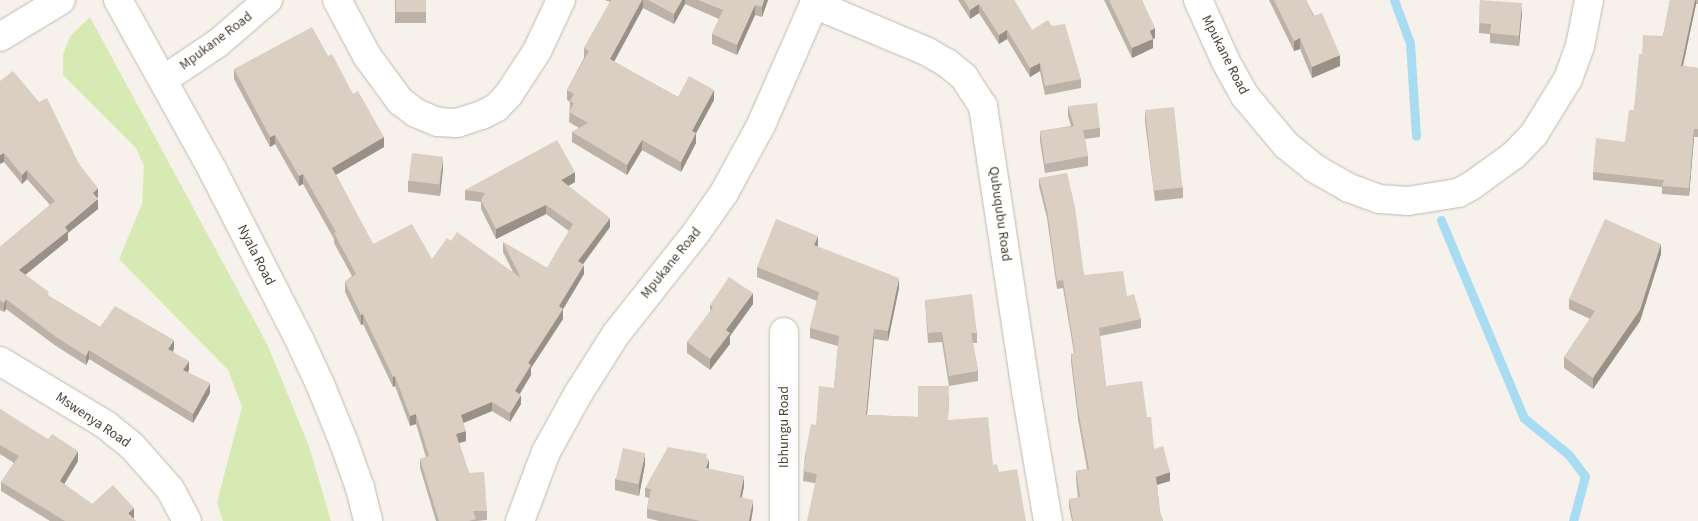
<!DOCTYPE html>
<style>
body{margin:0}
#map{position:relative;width:1698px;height:521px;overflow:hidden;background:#f6f1eb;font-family:"Source Sans 3",sans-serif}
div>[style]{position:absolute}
.green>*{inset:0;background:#d8eab4}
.stream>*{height:9px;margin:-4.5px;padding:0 4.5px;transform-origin:4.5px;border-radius:4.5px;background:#a8dcf2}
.roads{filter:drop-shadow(0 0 1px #c2b8ad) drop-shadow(0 0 1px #c2b8ad)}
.minor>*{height:28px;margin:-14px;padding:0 14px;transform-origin:14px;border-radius:14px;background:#fff}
.wall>*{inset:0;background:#bcb2a8;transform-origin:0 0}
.shaded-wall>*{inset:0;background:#999188}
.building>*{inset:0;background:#dbcfc3;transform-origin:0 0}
span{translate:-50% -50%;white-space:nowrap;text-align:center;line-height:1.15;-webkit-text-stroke:4px #fff;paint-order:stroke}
.street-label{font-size:14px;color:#4b4239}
</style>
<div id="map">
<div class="green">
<div style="clip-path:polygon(90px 17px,267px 344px,309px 446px,331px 521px,223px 521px,217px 502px,242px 407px,228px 370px,119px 259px,142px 204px,144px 166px,136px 148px,63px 75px,63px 55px,70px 36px)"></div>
</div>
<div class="stream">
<div style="left:1394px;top:0;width:46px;rotate:69.6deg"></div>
<div style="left:1410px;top:43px;width:93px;rotate:86.3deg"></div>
<div style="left:1441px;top:220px;width:215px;rotate:67.3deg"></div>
<div style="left:1524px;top:418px;width:58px;rotate:39.4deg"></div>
<div style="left:1569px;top:455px;width:26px;rotate:53deg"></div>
<div style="left:1585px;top:476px;width:47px;rotate:104.9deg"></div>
</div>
<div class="roads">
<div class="minor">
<div style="left:118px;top:0;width:196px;rotate:60.9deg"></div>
<div style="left:213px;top:171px;width:189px;rotate:62.9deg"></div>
<div style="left:299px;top:339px;width:50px;rotate:65deg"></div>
<div style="left:320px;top:384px;width:64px;rotate:67.9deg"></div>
<div style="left:344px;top:443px;width:48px;rotate:70.4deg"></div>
<div style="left:360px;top:488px;width:34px;rotate:76deg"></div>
<div style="left:337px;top:0;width:64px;rotate:61.8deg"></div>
<div style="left:367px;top:56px;width:56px;rotate:53.7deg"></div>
<div style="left:400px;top:101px;width:20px;rotate:37deg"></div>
<div style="left:416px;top:113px;width:23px;rotate:23deg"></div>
<div style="left:437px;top:122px;width:20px;rotate:3deg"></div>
<div style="left:457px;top:123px;width:26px;rotate:-18deg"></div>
<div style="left:482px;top:115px;width:17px;rotate:-28deg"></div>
<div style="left:497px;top:107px;width:18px;rotate:-47deg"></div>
<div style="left:509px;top:94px;width:51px;rotate:-56.9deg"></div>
<div style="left:537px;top:51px;width:56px;rotate:-64.8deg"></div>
<div style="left:1198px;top:0;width:68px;rotate:65.7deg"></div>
<div style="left:1226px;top:62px;width:39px;rotate:61deg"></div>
<div style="left:1245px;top:96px;width:64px;rotate:50.1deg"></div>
<div style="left:1286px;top:145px;width:36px;rotate:39deg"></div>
<div style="left:1314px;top:168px;width:40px;rotate:29.7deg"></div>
<div style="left:1349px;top:188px;width:32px;rotate:20deg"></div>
<div style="left:1379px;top:199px;width:29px;rotate:4deg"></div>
<div style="left:1408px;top:201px;width:51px;rotate:-9.1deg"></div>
<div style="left:1458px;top:193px;width:15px;rotate:-28deg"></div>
<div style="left:1471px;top:186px;width:53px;rotate:-35.8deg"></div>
<div style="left:1514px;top:155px;width:29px;rotate:-46deg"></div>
<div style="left:1534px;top:134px;width:65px;rotate:-58.3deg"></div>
<div style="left:1568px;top:79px;width:35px;rotate:-70deg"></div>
<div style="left:1580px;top:46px;width:47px;rotate:-78.9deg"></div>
<div style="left:814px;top:4px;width:121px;rotate:22.8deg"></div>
<div style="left:926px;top:51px;width:24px;rotate:30deg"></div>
<div style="left:947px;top:63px;width:22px;rotate:39deg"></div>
<div style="left:964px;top:77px;width:35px;rotate:57deg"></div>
<div style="left:983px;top:106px;width:288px;rotate:81.4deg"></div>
<div style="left:1026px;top:391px;width:132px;rotate:80.4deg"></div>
<div style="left:0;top:37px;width:71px;rotate:-31.2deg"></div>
<div style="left:163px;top:80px;width:66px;rotate:-33.9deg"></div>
<div style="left:218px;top:43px;width:66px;rotate:-40.7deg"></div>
<div style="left:0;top:361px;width:124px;rotate:31.1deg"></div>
<div style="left:106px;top:425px;width:33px;rotate:39deg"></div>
<div style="left:132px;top:446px;width:57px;rotate:48.5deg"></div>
<div style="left:170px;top:489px;width:36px;rotate:62deg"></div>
<div style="left:520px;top:521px;width:74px;rotate:-69.4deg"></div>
<div style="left:546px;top:452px;width:66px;rotate:-61.1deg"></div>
<div style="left:578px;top:394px;width:71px;rotate:-57.7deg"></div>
<div style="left:616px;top:334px;width:129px;rotate:-51.6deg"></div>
<div style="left:696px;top:233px;width:49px;rotate:-55deg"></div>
<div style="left:724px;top:193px;width:77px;rotate:-61.4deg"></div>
<div style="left:761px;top:125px;width:137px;rotate:-66.3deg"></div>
<div style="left:784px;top:521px;width:189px;rotate:-90deg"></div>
</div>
</div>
<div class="wall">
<div style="left:395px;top:0;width:31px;height:23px"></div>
<div style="clip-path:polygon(605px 0,768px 0,762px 17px,755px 15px,737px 55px,712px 44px,712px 34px,719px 19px,685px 4px,674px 24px,643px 8px,614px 62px,678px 97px,714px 100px,696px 133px,696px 143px,681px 172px,642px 150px,627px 175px,572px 142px,572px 132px,579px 128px,569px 122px,570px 102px,567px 100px,567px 90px,584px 58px,584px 48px,610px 2px)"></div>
<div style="clip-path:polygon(958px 0,1014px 0,1032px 30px,1081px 79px,1081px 88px,1045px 95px,1040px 71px,1030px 77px,1007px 39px,999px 44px,979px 13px,970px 19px)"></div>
<div style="clip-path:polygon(1104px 0,1142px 0,1155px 38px,1153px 39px,1153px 48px,1132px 58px)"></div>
<div style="clip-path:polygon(1269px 0,1306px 0,1340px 66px,1312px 78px,1300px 49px,1294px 51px)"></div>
<div style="clip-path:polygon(1480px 0,1522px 13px,1519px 46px,1490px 43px,1490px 34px,1479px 33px)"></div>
<div style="clip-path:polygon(1670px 0,1698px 0,1698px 4px,1696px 4px,1683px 66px,1698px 68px,1698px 137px,1694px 137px,1689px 196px,1662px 194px,1662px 187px,1593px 180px,1593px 172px,1625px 142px,1634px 110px,1642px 54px,1663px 36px)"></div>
<div style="clip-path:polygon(328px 56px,353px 94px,384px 147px,336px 175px,373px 244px,432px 259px,451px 241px,513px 272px,503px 252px,503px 242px,547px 268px,569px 231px,546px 214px,496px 239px,481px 209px,481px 202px,465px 200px,465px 190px,575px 182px,568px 186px,610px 227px,583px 264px,584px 274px,563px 309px,563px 319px,531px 368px,531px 375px,520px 394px,521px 404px,510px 422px,492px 411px,463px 423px,466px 441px,459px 443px,469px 473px,487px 511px,487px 520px,476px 521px,436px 521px,420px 468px,420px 459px,426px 457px,416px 424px,410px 426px,395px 386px,393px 387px,363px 324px,361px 325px,345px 292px,345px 282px,352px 276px,334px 243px,334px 239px,303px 184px,299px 186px,275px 144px,270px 147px,234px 79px,234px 69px)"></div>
<div style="clip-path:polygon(0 81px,79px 164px,98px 197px,97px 198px,98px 209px,68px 233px,68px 240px,25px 275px,49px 296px,100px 327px,174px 349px,173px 351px,189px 370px,188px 372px,210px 393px,193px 423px,89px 359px,86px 365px,56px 346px,6px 309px,4px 312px,0 310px,0 247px,50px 205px,27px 179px,22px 184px,4px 162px)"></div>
<div style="clip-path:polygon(1068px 106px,1100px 128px,1100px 137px,1085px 139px,1088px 156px,1088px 166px,1045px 173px,1040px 141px,1040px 131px,1071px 126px,1068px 116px)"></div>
<div style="clip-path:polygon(1145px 111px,1183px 188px,1183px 198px,1155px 201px,1145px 122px)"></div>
<div style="clip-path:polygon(443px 168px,440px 196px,408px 192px,408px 181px)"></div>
<div style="clip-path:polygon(1039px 178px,1084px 275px,1127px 296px,1141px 319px,1141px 328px,1100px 336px,1106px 386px,1147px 417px,1154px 449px,1170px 481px,1157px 485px,1160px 512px,1163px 521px,1072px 521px,1069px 507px,1069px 499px,1078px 498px,1076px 479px,1076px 471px,1087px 469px,1078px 419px,1071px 362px,1071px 353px,1074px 353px,1063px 288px,1057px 289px,1047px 218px,1039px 186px)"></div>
<div style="clip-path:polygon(818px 247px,899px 288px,888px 341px,874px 339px,867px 415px,918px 417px,949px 396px,948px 420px,999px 472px,1026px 521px,803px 481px,805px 455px,816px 425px,834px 388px,838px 346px,810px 338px,810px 328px,817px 301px,757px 277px,757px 267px)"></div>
<div style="clip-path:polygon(1661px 254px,1640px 321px,1593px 389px,1564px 368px,1564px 357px,1590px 319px,1569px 309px,1569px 299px)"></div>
<div style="clip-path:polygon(925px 300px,977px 333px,977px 343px,973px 343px,978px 371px,978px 381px,949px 386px,942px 342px,928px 343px)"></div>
<div style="clip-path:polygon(753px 304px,730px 336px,730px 344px,710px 370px,687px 353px,687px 342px,710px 312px,710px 305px)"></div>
<div style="clip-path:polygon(0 409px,78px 461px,64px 484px,92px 504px,134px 518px,133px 519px,136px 521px,50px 521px,1px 491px,1px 482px,14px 463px,0 454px)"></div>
<div style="clip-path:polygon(707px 458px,708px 469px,744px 486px,742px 497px,753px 509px,751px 521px,659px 521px,647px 518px,647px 509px,649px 498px,645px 497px,645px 488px)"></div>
<div style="clip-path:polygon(645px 464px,639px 496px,615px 490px,615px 479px)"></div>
</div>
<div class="shaded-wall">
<div style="clip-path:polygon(642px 0,643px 0,643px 8px,610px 69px,610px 59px)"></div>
<div style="clip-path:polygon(682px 0,685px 0,685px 4px,674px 24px,674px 14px)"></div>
<div style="clip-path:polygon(764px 0,768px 0,762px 17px,762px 7px)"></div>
<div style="clip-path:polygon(1695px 0,1696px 0,1696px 4px,1681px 74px,1681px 66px)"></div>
<div style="clip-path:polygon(1522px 3px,1522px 13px,1519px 46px,1519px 36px)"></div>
<div style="clip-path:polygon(979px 4px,979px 13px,970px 19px,970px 10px)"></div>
<div style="clip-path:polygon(755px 5px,755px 15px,737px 55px,737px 45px)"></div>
<div style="clip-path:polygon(1155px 28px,1155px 38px,1151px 40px,1153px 39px,1153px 48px,1132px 58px,1132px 48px,1150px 31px)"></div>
<div style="clip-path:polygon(1007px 30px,1007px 39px,999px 44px,999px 35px)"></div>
<div style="clip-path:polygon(1300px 38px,1300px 49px,1294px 51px,1294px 41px)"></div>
<div style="clip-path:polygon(1340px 55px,1340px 66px,1312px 78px,1312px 67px)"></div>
<div style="clip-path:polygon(1040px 63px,1040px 71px,1030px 77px,1030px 68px)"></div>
<div style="clip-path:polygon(714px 90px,714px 100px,692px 141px,692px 131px)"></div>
<div style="clip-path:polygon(1694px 129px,1694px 137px,1689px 196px,1689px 188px)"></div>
<div style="clip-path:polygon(696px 133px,696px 143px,681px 172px,681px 162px)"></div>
<div style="clip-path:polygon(275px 135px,275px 144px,270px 147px,270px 137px)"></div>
<div style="clip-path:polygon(384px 137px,384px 147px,332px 177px,332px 168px)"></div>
<div style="clip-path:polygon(642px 140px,642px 150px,627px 175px,627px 165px)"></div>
<div style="clip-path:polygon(4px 153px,4px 162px,0 164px,0 155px)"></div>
<div style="clip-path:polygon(443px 157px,443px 168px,440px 196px,440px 186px)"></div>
<div style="clip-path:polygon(27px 170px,27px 179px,22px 184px,22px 175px)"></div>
<div style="clip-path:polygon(575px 172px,575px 182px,561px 190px,561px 180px)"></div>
<div style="clip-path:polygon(303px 174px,303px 184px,299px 186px,299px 176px)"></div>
<div style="clip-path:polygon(98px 188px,98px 197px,93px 202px,93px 193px)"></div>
<div style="clip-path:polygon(98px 199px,98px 209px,68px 233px,68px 240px,19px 280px,19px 270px,65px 227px)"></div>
<div style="clip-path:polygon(546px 205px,546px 214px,496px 239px,496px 229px)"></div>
<div style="clip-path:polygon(610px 218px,610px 227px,578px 271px,578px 261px)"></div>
<div style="clip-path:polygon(818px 236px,818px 246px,814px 255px,814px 245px)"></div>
<div style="clip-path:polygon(1661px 244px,1661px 254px,1640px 321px,1593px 389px,1593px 378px)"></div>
<div style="clip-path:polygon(584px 265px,584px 274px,559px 316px,559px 306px)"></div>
<div style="clip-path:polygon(899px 278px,899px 288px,888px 341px,888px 331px)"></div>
<div style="clip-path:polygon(753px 293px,753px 304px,730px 336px,730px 344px,710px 370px,710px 359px,726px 330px)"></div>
<div style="clip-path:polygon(6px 299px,6px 309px,4px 312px,4px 303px)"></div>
<div style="clip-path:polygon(563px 309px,563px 319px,531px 368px,531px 375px,515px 401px,515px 391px,528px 363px)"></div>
<div style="clip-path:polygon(363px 314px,363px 324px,361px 325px,361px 315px)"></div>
<div style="clip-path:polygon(874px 329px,874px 339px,866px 424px,866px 415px)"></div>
<div style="clip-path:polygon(174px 340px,174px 349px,168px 358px,168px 349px)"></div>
<div style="clip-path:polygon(89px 350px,89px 359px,86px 365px,86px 356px)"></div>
<div style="clip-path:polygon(189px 361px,189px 370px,183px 379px,183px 370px)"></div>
<div style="clip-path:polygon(395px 376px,395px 386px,393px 387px,393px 377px)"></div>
<div style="clip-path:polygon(210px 383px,210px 393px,193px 423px,193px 414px)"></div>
<div style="clip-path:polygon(521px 395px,521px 404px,510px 422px,510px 413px)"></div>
<div style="clip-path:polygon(492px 402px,492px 411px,461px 424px,461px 415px)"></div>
<div style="clip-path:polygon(416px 414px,416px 424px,410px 426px,410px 416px)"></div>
<div style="clip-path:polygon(466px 431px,466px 441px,456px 444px,456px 434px)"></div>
<div style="clip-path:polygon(78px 451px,78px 461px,60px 491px,60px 481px)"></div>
<div style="clip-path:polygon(645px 453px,645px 464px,639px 496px,639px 485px)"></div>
<div style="clip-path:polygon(709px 459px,709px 468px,706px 478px,706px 468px)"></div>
<div style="clip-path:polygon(1170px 472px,1170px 481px,1156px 485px,1156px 477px)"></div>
<div style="clip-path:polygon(744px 476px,744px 486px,740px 506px,740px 497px)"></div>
<div style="clip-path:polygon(753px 500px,753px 509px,751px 521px,749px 521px)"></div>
<div style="clip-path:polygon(134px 508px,134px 518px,131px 521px,128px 513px)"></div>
</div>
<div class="building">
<div style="left:396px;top:0;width:30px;height:12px"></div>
<div style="clip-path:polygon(611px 0,642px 0,610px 59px,678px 97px,689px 76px,714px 90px,692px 131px,696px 133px,681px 162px,642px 140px,627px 165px,572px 132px,588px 123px,569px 112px,574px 103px,570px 101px,574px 94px,567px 90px,589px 51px,584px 48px)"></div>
<div style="clip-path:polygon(648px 0,682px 0,674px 14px)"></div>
<div style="clip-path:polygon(698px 0,764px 0,762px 7px,755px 5px,737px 45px,712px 34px,723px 10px)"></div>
<div style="clip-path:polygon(964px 0,1014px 0,1032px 30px,1048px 20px,1052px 26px,1065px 24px,1081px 79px,1045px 86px,1040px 63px,1030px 68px,1007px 30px,999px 35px,979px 4px,970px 10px)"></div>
<div style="clip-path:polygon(1109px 0,1142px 0,1155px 28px,1150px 31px,1153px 39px,1132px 48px)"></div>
<div style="clip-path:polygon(1274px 0,1306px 0,1313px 16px,1322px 13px,1340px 55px,1312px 67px,1300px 38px,1294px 41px)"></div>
<div style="clip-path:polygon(1480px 0,1522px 3px,1519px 36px,1490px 33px,1491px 24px,1479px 23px)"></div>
<div style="clip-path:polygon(1670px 0,1695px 0,1681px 66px,1698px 68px,1698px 129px,1694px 129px,1689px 188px,1662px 186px,1664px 180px,1593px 172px,1596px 138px,1625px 142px,1629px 110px,1634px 110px,1639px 54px,1642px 54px,1643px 35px,1663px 36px)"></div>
<div style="clip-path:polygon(312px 27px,328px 56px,332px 54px,353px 94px,358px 91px,384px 137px,332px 168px,373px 244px,412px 224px,432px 259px,447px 238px,451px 241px,457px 232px,521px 278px,503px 242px,547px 268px,573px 224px,546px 205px,496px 229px,481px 200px,485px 193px,465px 190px,557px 140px,575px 172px,561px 180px,610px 218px,578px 261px,584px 265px,559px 306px,563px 309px,528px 363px,531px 365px,515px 391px,521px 395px,510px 413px,492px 402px,461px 415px,466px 431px,456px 434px,469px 473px,484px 472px,487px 511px,473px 511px,476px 519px,469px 521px,439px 521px,420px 459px,429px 456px,416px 414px,410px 416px,395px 376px,393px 377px,363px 314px,361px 315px,345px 282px,356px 274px,334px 233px,336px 232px,303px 174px,299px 176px,275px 135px,270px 137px,234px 69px)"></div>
<div style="clip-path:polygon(13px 71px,39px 102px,47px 98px,79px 164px,98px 188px,93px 193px,98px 199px,65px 227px,68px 231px,19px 270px,49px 292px,47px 295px,100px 327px,115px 306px,174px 340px,168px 349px,189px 361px,183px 370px,210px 383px,193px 414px,89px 350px,86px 356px,56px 337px,6px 299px,4px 303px,0 300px,0 247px,55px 201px,27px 170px,22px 175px,4px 153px,0 155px,0 81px)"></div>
<div style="clip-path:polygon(1097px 103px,1100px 128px,1083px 130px,1088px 156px,1045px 164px,1040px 131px,1074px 126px,1068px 106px)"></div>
<div style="left:1174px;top:107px;width:81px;height:29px;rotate:84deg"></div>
<div style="left:412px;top:153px;width:31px;height:28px;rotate:7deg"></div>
<div style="clip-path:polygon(1067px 173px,1075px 207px,1084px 275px,1123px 271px,1127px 296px,1134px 294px,1141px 319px,1099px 328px,1106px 386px,1142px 381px,1147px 417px,1151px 417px,1154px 449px,1163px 446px,1170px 472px,1156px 477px,1160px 512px,1163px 521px,1073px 521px,1069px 499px,1080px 497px,1076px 471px,1089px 469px,1078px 410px,1071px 353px,1075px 353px,1063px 280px,1057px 281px,1047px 210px,1039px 178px)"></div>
<div style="clip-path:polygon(776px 219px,818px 236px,814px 245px,899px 278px,888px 331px,874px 329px,866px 415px,918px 417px,918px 386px,949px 386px,948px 420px,988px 417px,993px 465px,997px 464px,999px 472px,1017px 469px,1026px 521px,807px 521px,817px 474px,803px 471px,806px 456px,805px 455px,811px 424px,816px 425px,819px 386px,834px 388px,839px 336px,810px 328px,819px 292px,757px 267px)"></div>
<div style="clip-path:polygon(1605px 219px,1661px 244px,1640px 310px,1593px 378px,1564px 357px,1595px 311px,1569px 299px)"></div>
<div style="clip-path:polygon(729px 277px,753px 293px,726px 330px,730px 333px,710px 359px,687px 342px,713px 307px,710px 305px)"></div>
<div style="clip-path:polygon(972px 294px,977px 333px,971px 333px,978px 371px,949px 376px,942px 332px,928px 333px,925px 300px)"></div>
<div style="clip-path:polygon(0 409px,48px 439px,52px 434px,78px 451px,60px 481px,92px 504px,113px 485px,134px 508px,128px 513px,136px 521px,65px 521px,1px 482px,19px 456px,0 445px)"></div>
<div style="clip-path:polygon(668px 447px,707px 454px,706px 458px,709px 459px,706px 468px,744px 476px,740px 497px,753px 500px,749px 521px,700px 521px,647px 509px,651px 489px,645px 488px)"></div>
<div style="left:623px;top:448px;width:23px;height:32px;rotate:13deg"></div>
</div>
<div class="street-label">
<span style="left:216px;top:41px;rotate:-37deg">Mpukane Road</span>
<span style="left:1225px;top:55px;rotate:63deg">Mpukane Road</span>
<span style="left:1000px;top:214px;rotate:82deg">Qubuqubu Road</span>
<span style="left:256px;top:255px;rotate:63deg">Nyala Road</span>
<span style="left:671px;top:263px;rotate:-51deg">Mpukane Road</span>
<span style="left:93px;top:420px;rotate:34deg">Mswenya Road</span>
<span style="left:784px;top:427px;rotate:-90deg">Ibhungu Road</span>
</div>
</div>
